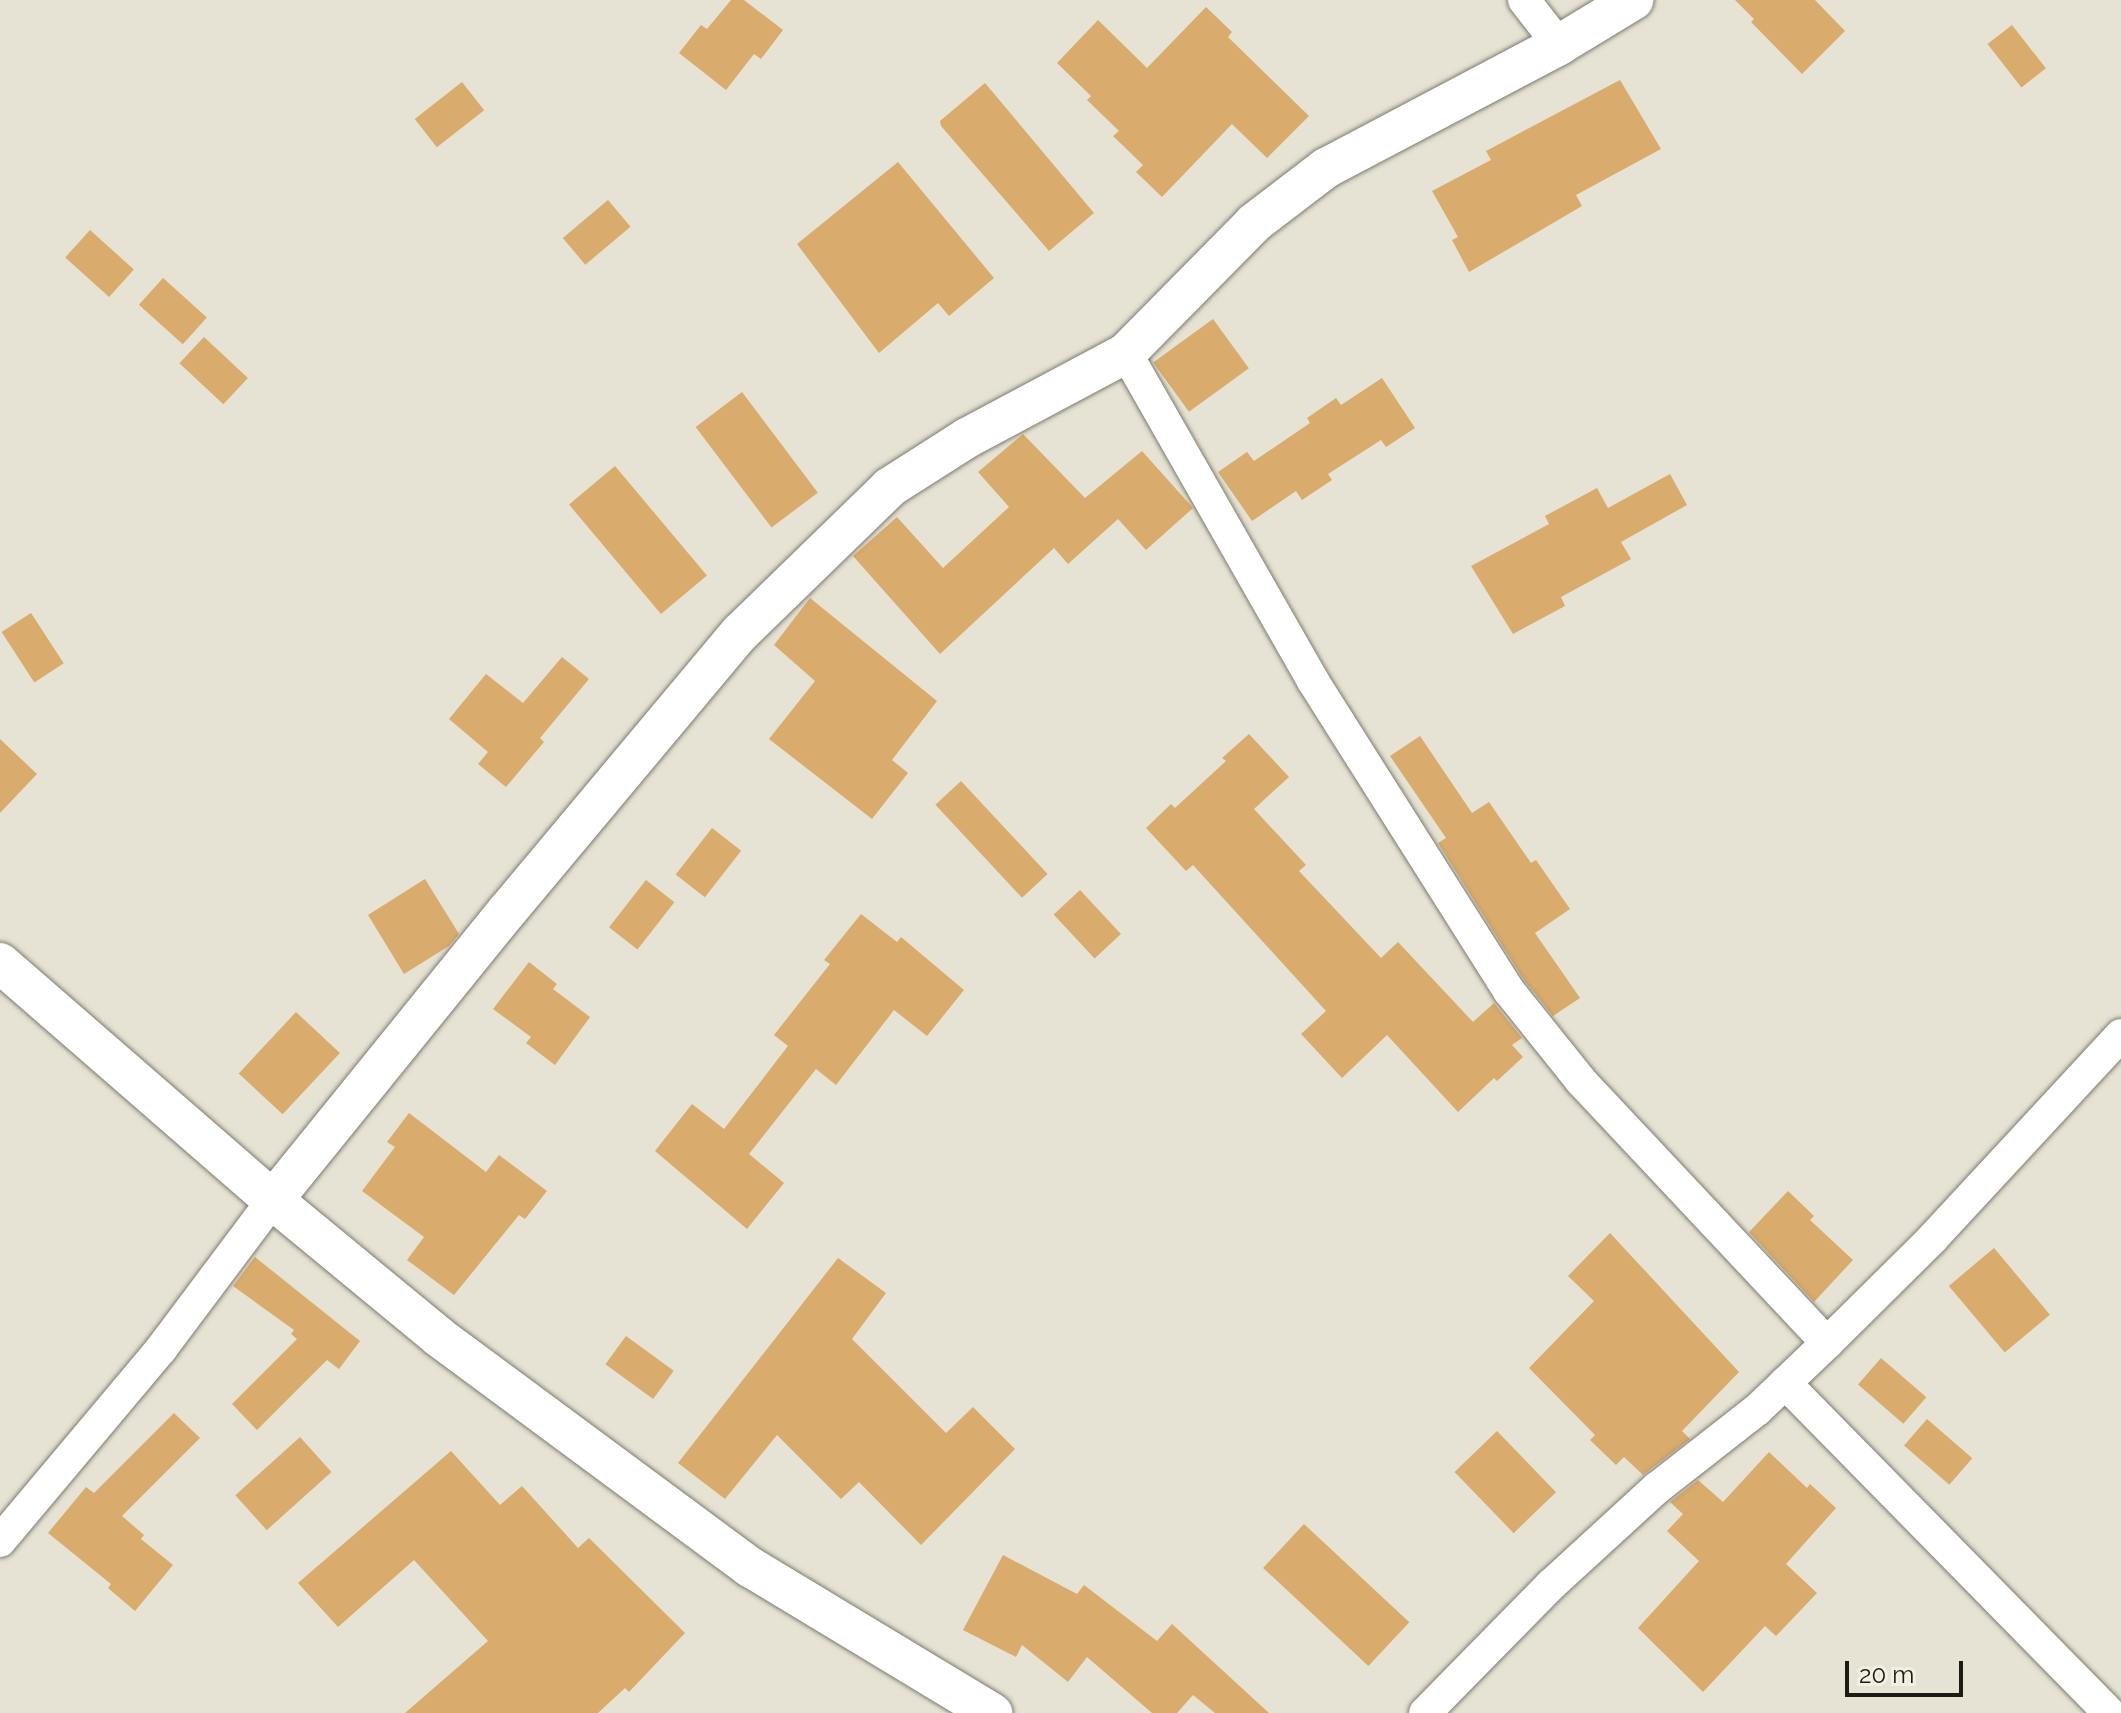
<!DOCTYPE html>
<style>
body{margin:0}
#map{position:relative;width:2121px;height:1713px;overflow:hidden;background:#e6e3d4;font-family:Raleway,sans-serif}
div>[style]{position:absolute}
.building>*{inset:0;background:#d9ab6c;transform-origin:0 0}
.roads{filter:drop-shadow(0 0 2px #7e7b6e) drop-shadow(0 0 2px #7e7b6e)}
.minor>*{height:32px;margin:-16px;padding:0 16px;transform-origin:16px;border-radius:16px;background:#fff}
.tertiary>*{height:40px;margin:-20px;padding:0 20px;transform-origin:20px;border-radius:20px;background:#fff}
span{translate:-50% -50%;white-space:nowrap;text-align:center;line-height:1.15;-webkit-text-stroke:6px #f3f0e2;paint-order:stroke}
.scale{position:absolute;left:1845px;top:1661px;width:118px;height:36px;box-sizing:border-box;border:4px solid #1c1b16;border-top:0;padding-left:10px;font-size:24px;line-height:28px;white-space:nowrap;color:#1c1b16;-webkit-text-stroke:6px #f3f0e2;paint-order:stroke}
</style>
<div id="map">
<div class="building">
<div style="clip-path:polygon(731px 0,744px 0,783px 30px,761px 59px,754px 54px,726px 90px,679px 53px,701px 25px,707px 29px)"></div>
<div style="clip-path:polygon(1735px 0,1815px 0,1845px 31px,1802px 74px,1751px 22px,1754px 19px)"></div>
<div style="clip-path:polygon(1206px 7px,1232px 32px,1228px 37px,1309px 116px,1267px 158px,1232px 124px,1162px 197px,1136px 172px,1143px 165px,1113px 136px,1119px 131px,1087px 100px,1091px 96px,1057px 63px,1098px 20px,1147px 68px)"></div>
<div style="left:2012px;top:25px;width:55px;height:31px;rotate:52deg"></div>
<div style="clip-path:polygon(1620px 80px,1661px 149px,1576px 195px,1582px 206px,1469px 272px,1452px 240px,1458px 237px,1432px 191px,1491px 160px,1486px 151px)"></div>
<div style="left:462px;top:82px;width:36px;height:60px;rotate:52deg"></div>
<div style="clip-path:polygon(985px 83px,1094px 213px,1049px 251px,941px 126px,940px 121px)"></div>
<div style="clip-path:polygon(898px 162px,994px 278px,949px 316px,938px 303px,879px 353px,797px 244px)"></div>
<div style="left:608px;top:200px;width:35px;height:59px;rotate:50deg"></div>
<div style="left:90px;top:230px;width:59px;height:37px;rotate:42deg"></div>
<div style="left:163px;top:278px;width:59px;height:36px;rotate:42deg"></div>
<div style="left:1213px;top:319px;width:61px;height:74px;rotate:54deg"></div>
<div style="left:204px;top:337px;width:60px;height:36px;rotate:43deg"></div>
<div style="clip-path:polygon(1382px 378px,1415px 428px,1386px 447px,1381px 440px,1328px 474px,1332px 480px,1302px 500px,1296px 491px,1252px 521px,1218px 472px,1247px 452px,1254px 461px,1310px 423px,1307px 418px,1336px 398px,1341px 405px)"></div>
<div style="left:742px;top:392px;width:126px;height:58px;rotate:53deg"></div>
<div style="clip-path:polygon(1023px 434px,1085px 498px,1142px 451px,1193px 508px,1146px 550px,1118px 519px,1068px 564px,1054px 548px,940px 654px,853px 556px,897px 517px,943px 568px,1009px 507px,978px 472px)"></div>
<div style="left:615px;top:466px;width:143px;height:60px;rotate:50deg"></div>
<div style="clip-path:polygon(1670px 474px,1687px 505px,1621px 542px,1631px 559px,1561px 597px,1565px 606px,1513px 634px,1471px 566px,1549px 524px,1545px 516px,1597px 488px,1608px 508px)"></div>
<div style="clip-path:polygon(810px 598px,937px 701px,892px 760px,908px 773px,872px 819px,769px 739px,815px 681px,774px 645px)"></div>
<div style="left:31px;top:613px;width:60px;height:35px;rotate:57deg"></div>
<div style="clip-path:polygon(562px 657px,589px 679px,540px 738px,544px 742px,506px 787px,478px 764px,488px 752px,449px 719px,486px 674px,523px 703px)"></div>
<div style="clip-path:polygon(1249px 734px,1289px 777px,1254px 809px,1306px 865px,1299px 871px,1381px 958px,1398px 942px,1473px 1022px,1494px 1003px,1522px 1038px,1512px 1045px,1523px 1057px,1497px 1081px,1494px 1078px,1458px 1112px,1387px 1035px,1342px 1078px,1301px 1034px,1326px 1011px,1193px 865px,1186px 871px,1146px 828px,1171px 804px,1175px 808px,1226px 761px,1222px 758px)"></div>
<div style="clip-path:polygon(1420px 736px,1472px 813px,1489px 802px,1531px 863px,1536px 860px,1570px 909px,1535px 933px,1580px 998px,1553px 1016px,1524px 980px,1438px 843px,1446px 838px,1390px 756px)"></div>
<div style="clip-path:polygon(0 739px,37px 774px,0 813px)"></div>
<div style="left:961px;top:781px;width:127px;height:35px;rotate:47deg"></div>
<div style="left:712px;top:828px;width:37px;height:59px;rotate:38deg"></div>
<div style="clip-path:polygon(425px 879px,459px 934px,449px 946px,404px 974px,368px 915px)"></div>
<div style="left:646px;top:880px;width:36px;height:60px;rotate:38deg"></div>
<div style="left:1080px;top:890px;width:60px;height:36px;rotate:47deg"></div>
<div style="clip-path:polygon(861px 914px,897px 942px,901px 937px,964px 990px,927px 1036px,894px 1010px,836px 1085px,816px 1069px,749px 1154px,784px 1183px,747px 1229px,655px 1151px,692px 1104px,724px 1129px,788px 1046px,774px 1035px,830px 964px,824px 960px)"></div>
<div style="clip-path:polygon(529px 962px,557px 984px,553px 989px,590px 1017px,555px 1065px,526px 1043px,531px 1037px,493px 1009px)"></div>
<div style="left:296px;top:1012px;width:60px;height:84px;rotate:43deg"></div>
<div style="clip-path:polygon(409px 1113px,486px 1172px,499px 1155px,547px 1191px,525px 1219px,519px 1215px,454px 1295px,407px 1260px,424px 1237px,362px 1191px,395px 1147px,387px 1142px)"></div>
<div style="clip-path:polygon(1788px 1191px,1814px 1216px,1810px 1220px,1853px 1260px,1814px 1302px,1749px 1232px)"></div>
<div style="clip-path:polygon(1610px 1233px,1739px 1372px,1682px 1431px,1690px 1439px,1643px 1475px,1624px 1457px,1616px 1465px,1590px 1440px,1595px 1435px,1529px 1368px,1594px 1301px,1568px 1276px)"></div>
<div style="left:1994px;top:1248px;width:87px;height:59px;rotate:50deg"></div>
<div style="clip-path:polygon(255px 1257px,360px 1341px,339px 1369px,327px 1360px,257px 1430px,232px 1404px,297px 1339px,291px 1334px,294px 1330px,233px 1286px)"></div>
<div style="clip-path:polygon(838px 1258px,886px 1293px,852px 1339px,946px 1433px,973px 1407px,1015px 1449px,921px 1545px,859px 1482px,841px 1499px,777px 1435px,725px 1499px,678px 1463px)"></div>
<div style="left:626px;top:1336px;width:59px;height:35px;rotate:36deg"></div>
<div style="left:1881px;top:1358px;width:60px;height:35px;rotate:41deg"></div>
<div style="clip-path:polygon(174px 1413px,200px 1438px,122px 1516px,144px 1535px,141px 1539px,173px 1565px,135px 1611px,108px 1588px,111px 1584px,48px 1533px,86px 1487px,94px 1493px)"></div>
<div style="left:1927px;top:1419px;width:60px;height:35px;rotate:41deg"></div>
<div style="left:1497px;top:1431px;width:85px;height:59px;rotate:46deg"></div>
<div style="left:300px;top:1437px;width:47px;height:87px;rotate:48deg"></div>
<div style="clip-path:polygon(451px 1451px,500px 1505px,522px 1486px,578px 1548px,589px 1538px,685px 1633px,629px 1692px,625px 1688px,598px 1713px,405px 1713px,488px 1641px,414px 1560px,338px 1627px,298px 1583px)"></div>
<div style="clip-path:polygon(1769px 1452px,1807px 1488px,1810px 1484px,1836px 1508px,1786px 1564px,1817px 1593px,1776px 1636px,1765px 1626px,1703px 1692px,1638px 1628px,1699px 1561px,1667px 1531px,1683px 1514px,1670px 1502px,1698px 1480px,1723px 1502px)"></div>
<div style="left:1304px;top:1524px;width:144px;height:60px;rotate:43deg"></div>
<div style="clip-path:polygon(1003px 1555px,1077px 1594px,1084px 1585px,1157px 1641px,1172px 1624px,1269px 1713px,1215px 1713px,1193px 1695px,1177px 1713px,1152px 1713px,1087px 1657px,1068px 1682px,1022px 1645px,1016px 1657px,963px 1630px)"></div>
</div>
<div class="roads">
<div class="minor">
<div style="left:1524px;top:0;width:57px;rotate:52.1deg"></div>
<div style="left:1126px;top:353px;width:378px;rotate:60.3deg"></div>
<div style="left:1313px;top:681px;width:367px;rotate:57.7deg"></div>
<div style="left:1509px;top:991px;width:115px;rotate:51.3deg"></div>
<div style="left:1581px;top:1081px;width:359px;rotate:46.8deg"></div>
<div style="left:1785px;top:1383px;width:462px;rotate:45.5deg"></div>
<div style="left:0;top:1541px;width:251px;rotate:-50deg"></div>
<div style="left:161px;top:1349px;width:186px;rotate:-53.1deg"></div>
<div style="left:1425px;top:1713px;width:180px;rotate:-45.5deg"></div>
<div style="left:1551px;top:1585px;width:144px;rotate:-42.5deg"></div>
<div style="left:1657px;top:1488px;width:127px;rotate:-38deg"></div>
<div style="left:1757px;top:1410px;width:97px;rotate:-43.7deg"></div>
<div style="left:1827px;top:1343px;width:148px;rotate:-44.7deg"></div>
<div style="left:1932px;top:1239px;width:278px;rotate:-47.2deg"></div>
</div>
<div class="tertiary">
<div style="left:0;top:963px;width:362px;rotate:41deg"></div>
<div style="left:273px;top:1200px;width:215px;rotate:39.5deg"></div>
<div style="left:439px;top:1337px;width:387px;rotate:36.5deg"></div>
<div style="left:750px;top:1567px;width:283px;rotate:31.1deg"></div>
<div style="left:273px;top:1200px;width:373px;rotate:-51deg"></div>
<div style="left:508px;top:910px;width:361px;rotate:-50.1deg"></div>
<div style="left:740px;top:633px;width:209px;rotate:-44.2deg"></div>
<div style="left:890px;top:487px;width:91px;rotate:-32.5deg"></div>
<div style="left:967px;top:438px;width:180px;rotate:-28.1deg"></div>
<div style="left:1126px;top:353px;width:182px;rotate:-45.4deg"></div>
<div style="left:1254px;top:223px;width:91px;rotate:-37.4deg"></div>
<div style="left:1326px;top:168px;width:263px;rotate:-27.8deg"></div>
<div style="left:1559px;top:45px;width:87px;rotate:-31.3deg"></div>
</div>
</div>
<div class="scale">20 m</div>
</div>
